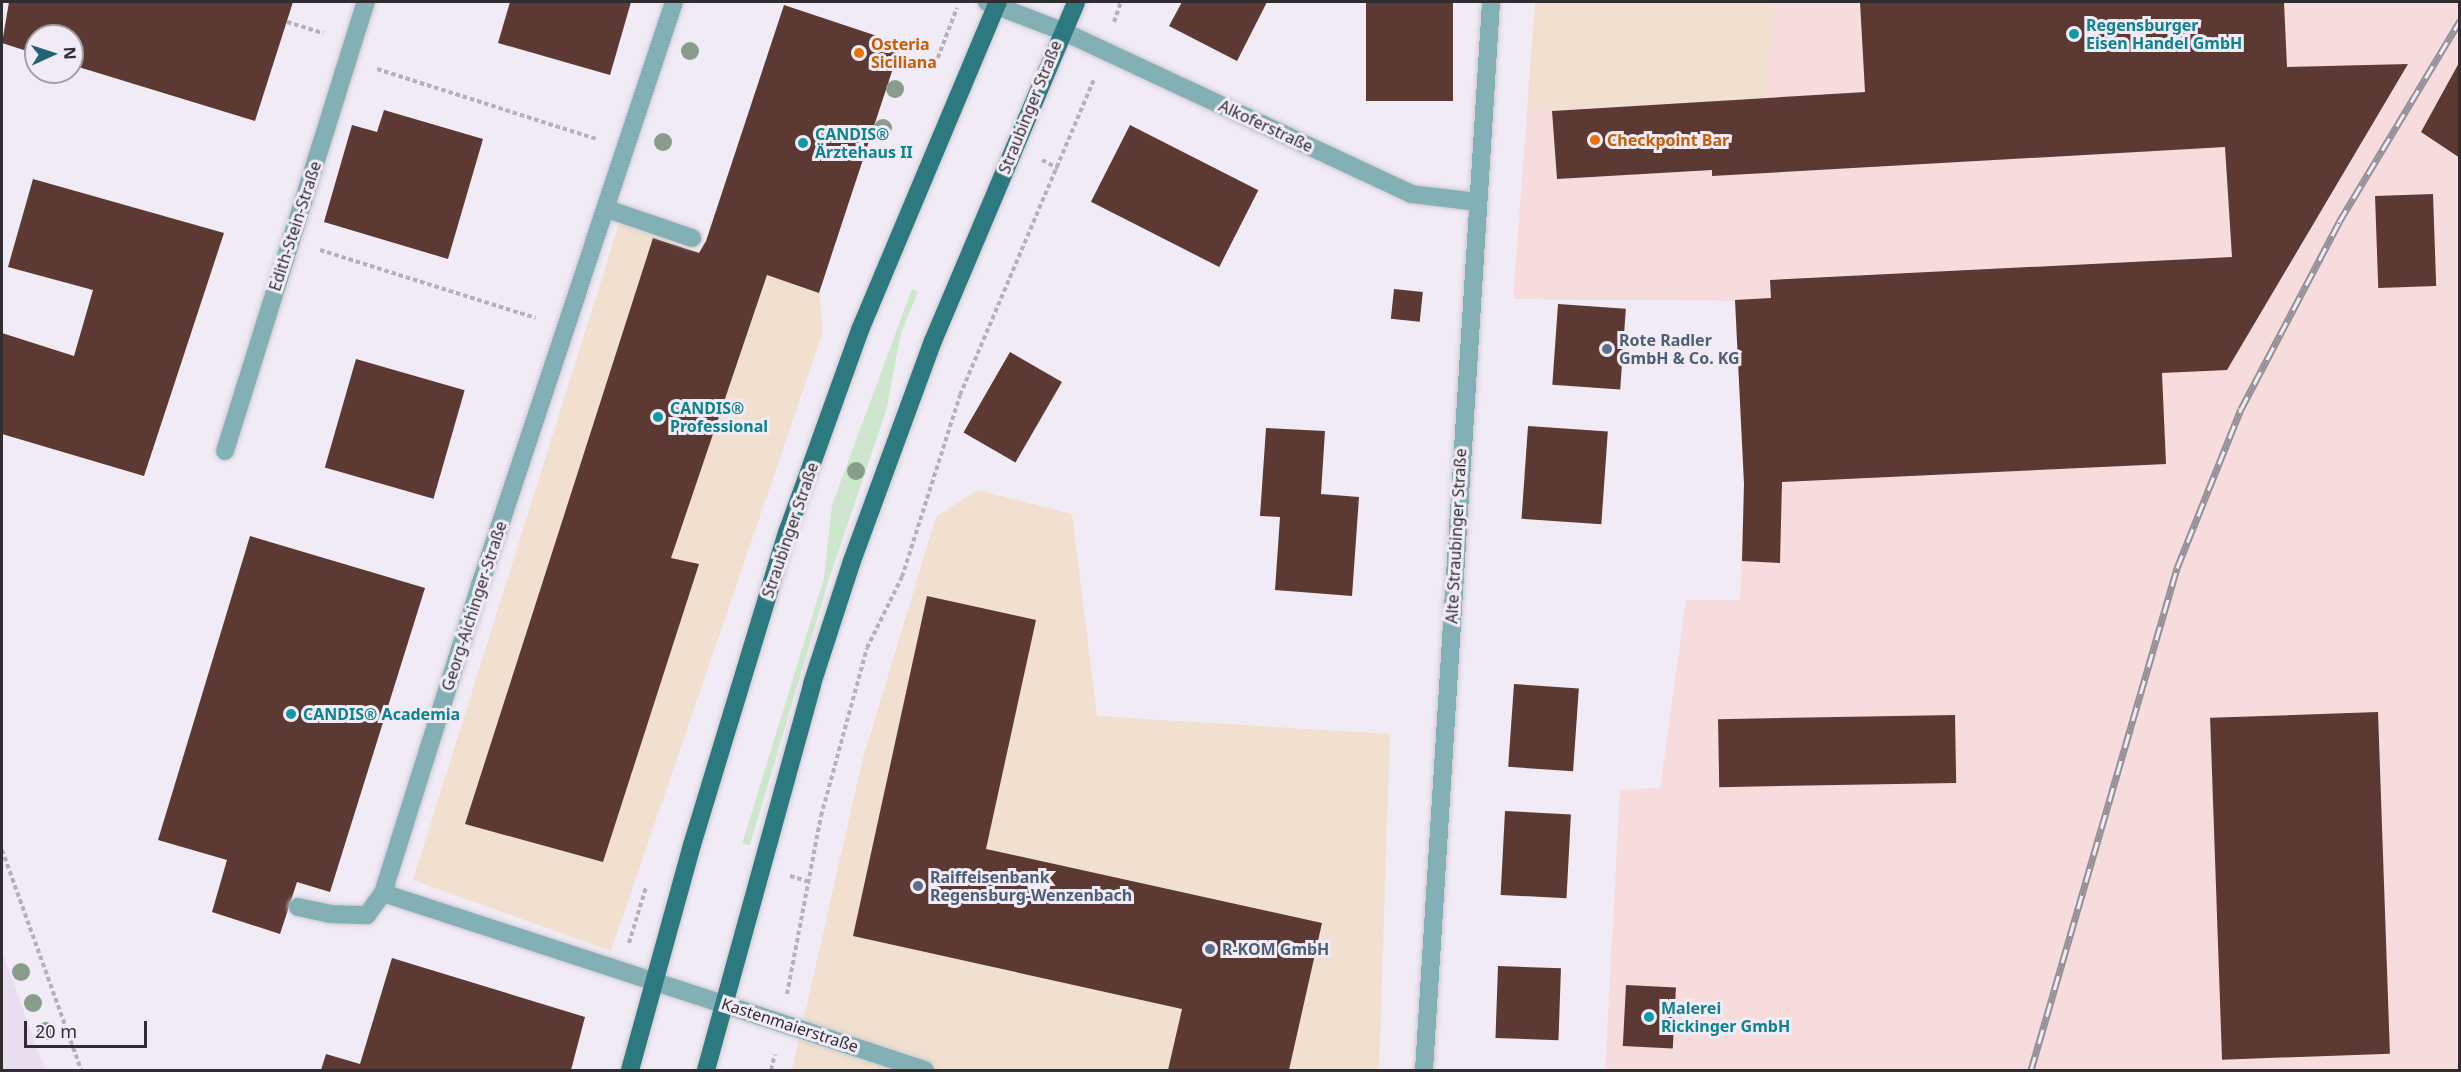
<!DOCTYPE html>
<meta charset="utf-8">
<style>
body{margin:0}
#map{position:relative;width:2461px;height:1072px;overflow:hidden;background:#f1ebf5;font-family:"Noto Sans",sans-serif}
div>[style]{position:absolute}
.commercial>*{inset:0;background:#f1e0cf}
.industrial>*{inset:0;background:#f7dcdd}
.built>*{inset:0;background:#e8deef}
.green>*{inset:0;background:#cee6ce}
.building>*{inset:0;background:#5c3a33;transform-origin:0 0}
.path>*{height:4px;margin-top:-2px;transform-origin:0;background:repeating-linear-gradient(90deg,#b6b1b9 0 4.5px,transparent 0 7.5px)}
.roads{filter:drop-shadow(0 0 2px #cec9d2) drop-shadow(0 0 2px #cec9d2)}
.minor>*{height:18px;margin:-9px;padding:0 9px;transform-origin:9px;border-radius:9px;background:#83b0b4}
.major>*{height:18px;margin:-9px;padding:0 9px;transform-origin:9px;border-radius:9px;background:#2c797f}
.rail>*{height:7px;margin-top:-3.5px;transform-origin:0;background:repeating-linear-gradient(90deg,#f1ebf5 0 14px,#949097 0 28px);box-sizing:border-box;border-block:2px solid #949097}
.trees>*{width:18px;height:18px;margin:-9px;border-radius:50%;background:#889d8c}
.dots>*{width:16px;height:16px;translate:-50% -50%;box-sizing:border-box;border:3px solid #f1ebf5;border-radius:50%}
span{translate:-50% -50%;white-space:nowrap;text-align:center;line-height:1.15;-webkit-text-stroke:6px #f1ebf5;paint-order:stroke}
.culture-label{font-size:16px;color:#0d838f;font-weight:700}
.left{translate:0 -50%;text-align:left}
.food-label{font-size:16px;color:#c56008;font-weight:700}
.street-label{font-size:16px;color:#2f2d30}
.service-label{font-size:16px;color:#4e5e75;font-weight:700}
.frame{position:absolute;inset:0;border:3px solid #2f2d30;pointer-events:none}
.north{position:absolute;left:24px;top:24px;width:60px;height:60px;box-sizing:border-box;background:#f1ebf5;border:2px solid #a39fa6;border-radius:50%;rotate:87deg;font-size:16px;font-weight:700;line-height:24px;text-align:center;color:#2f2d30}
.north::after{content:'';display:block;margin:auto;width:21px;height:27px;background:#236278;clip-path:polygon(50% 0,100% 100%,50% 72%,0 100%)}
.scale{position:absolute;left:24px;top:1021px;width:123px;height:27px;box-sizing:border-box;border:3px solid #2f2d30;border-top:0;padding-left:8px;font-size:18px;line-height:21px;white-space:nowrap;color:#2f2d30;-webkit-text-stroke:4px #f1ebf5;paint-order:stroke}
</style>
<div id="map">
<div class="commercial">
<div style="clip-path:polygon(1535px 2px,1775px 2px,1766px 98px,1527px 111px)"></div>
<div style="clip-path:polygon(619px 224px,819px 293px,823px 332px,611px 951px,413px 880px)"></div>
<div style="clip-path:polygon(977px 490px,1072px 514px,1097px 716px,1390px 734px,1379px 1070px,792px 1070px,862px 762px,936px 517px)"></div>
</div>
<div class="industrial">
<div style="clip-path:polygon(1775px 2px,2459px 2px,2459px 1070px,1605px 1070px,1620px 790px,1660px 788px,1686px 600px,1740px 600px,1744px 484px,1735px 301px,1513px 299px,1527px 111px,1766px 98px)"></div>
</div>
<div class="built">
<div style="clip-path:polygon(2px 951px,44px 1067px,46px 1070px,2px 1070px)"></div>
</div>
<div class="green">
<div style="clip-path:polygon(912px 289px,918px 292px,901px 333px,886px 411px,829px 579px,750px 845px,742px 844px,824px 578px,832px 505px)"></div>
</div>
<div class="building">
<div style="clip-path:polygon(9px 2px,293px 2px,255px 121px,72px 65px,72px 36px,36px 36px,36px 54px,2px 43px)"></div>
<div style="clip-path:polygon(510px 2px,631px 2px,610px 75px,498px 43px)"></div>
<div style="clip-path:polygon(1182px 2px,1267px 2px,1237px 61px,1169px 26px)"></div>
<div style="left:1366px;top:2px;width:87px;height:99px"></div>
<div style="clip-path:polygon(1860px 2px,2284px 2px,2287px 67px,2408px 64px,2227px 370px,2162px 373px,2166px 464px,1782px 482px,1780px 563px,1742px 561px,1744px 484px,1735px 300px,1771px 298px,1770px 280px,2232px 257px,2225px 147px,1712px 176px,1712px 170px,1557px 179px,1552px 111px,1865px 92px)"></div>
<div style="clip-path:polygon(784px 5px,901px 44px,819px 293px,767px 275px,671px 558px,699px 564px,603px 862px,465px 824px,653px 238px,699px 253px,706px 241px)"></div>
<div style="clip-path:polygon(2460px 61px,2460px 158px,2421px 132px)"></div>
<div style="clip-path:polygon(384px 110px,483px 139px,448px 259px,324px 222px,352px 125px,377px 132px)"></div>
<div style="left:1130px;top:125px;width:144px;height:86px;rotate:27deg"></div>
<div style="clip-path:polygon(33px 179px,224px 233px,144px 476px,2px 434px,2px 333px,74px 356px,93px 290px,8px 267px)"></div>
<div style="left:2433px;top:194px;width:92px;height:58px;rotate:88deg"></div>
<div style="left:1394px;top:289px;width:29px;height:30px;rotate:6deg"></div>
<div style="left:1558px;top:304px;width:68px;height:81px;rotate:4deg"></div>
<div style="left:1010px;top:352px;width:60px;height:93px;rotate:30deg"></div>
<div style="left:356px;top:359px;width:113px;height:113px;rotate:16deg"></div>
<div style="left:1528px;top:426px;width:80px;height:93px;rotate:4deg"></div>
<div style="clip-path:polygon(1266px 428px,1325px 431px,1321px 494px,1359px 497px,1352px 596px,1275px 590px,1280px 517px,1260px 516px)"></div>
<div style="clip-path:polygon(250px 536px,425px 588px,330px 892px,297px 882px,280px 934px,212px 912px,227px 860px,158px 840px)"></div>
<div style="clip-path:polygon(927px 596px,1036px 620px,986px 849px,1322px 923px,1289px 1070px,1168px 1070px,1182px 1009px,853px 936px)"></div>
<div style="left:1514px;top:684px;width:65px;height:83px;rotate:4deg"></div>
<div style="left:2378px;top:712px;width:342px;height:168px;rotate:88deg"></div>
<div style="left:1955px;top:715px;width:68px;height:237px;rotate:89deg"></div>
<div style="left:1505px;top:811px;width:66px;height:84px;rotate:3deg"></div>
<div style="clip-path:polygon(392px 958px,585px 1017px,571px 1070px,321px 1070px,326px 1054px,360px 1064px)"></div>
<div style="left:1498px;top:966px;width:63px;height:72px;rotate:2deg"></div>
<div style="left:1626px;top:985px;width:50px;height:61px;rotate:3deg"></div>
</div>
<div class="path">
<div style="left:287px;top:22px;width:38px;rotate:17deg"></div>
<div style="left:1114px;top:22px;width:21px;rotate:-71deg"></div>
<div style="left:935px;top:65px;width:61px;rotate:-68.9deg"></div>
<div style="left:377px;top:69px;width:230px;rotate:17.7deg"></div>
<div style="left:1042px;top:160px;width:18px;rotate:27deg"></div>
<div style="left:320px;top:250px;width:226px;rotate:17.5deg"></div>
<div style="left:2px;top:850px;width:234px;rotate:70.2deg"></div>
<div style="left:790px;top:876px;width:21px;rotate:17deg"></div>
<div style="left:629px;top:943px;width:59px;rotate:-73.1deg"></div>
<div style="left:787px;top:994px;width:181px;rotate:-79.2deg"></div>
<div style="left:821px;top:816px;width:174px;rotate:-74.7deg"></div>
<div style="left:867px;top:648px;width:79px;rotate:-63.8deg"></div>
<div style="left:902px;top:577px;width:191px;rotate:-72.3deg"></div>
<div style="left:960px;top:395px;width:342px;rotate:-67deg"></div>
<div style="left:771px;top:1070px;width:16px;rotate:-76deg"></div>
</div>
<div class="roads">
<div class="minor">
<div style="left:987px;top:2px;width:80px;rotate:21.1deg"></div>
<div style="left:1062px;top:31px;width:385px;rotate:25deg"></div>
<div style="left:1411px;top:194px;width:66px;rotate:6.9deg"></div>
<div style="left:607px;top:209px;width:90px;rotate:18.8deg"></div>
<div style="left:225px;top:451px;width:471px;rotate:-72.6deg"></div>
<div style="left:383px;top:893px;width:570px;rotate:18.09deg"></div>
<div style="left:298px;top:907px;width:33px;rotate:12deg"></div>
<div style="left:330px;top:914px;width:37px;rotate:2deg"></div>
<div style="left:367px;top:915px;width:27px;rotate:-54deg"></div>
<div style="left:383px;top:893px;width:323px;rotate:-72.5deg"></div>
<div style="left:480px;top:585px;width:614px;rotate:-71.59deg"></div>
<div style="left:1424px;top:1070px;width:1070px;rotate:-86.41deg"></div>
</div>
<div class="major">
<div style="left:630px;top:1070px;width:233px;rotate:-74.6deg"></div>
<div style="left:692px;top:845px;width:329px;rotate:-73.1deg"></div>
<div style="left:788px;top:530px;width:213px;rotate:-70.2deg"></div>
<div style="left:860px;top:330px;width:356px;rotate:-67.2deg"></div>
<div style="left:706px;top:1070px;width:400px;rotate:-74.6deg"></div>
<div style="left:812px;top:684px;width:129px;rotate:-72deg"></div>
<div style="left:852px;top:561px;width:234px;rotate:-69.8deg"></div>
<div style="left:933px;top:341px;width:368px;rotate:-67.1deg"></div>
</div>
</div>
<div class="rail">
<div style="left:2031px;top:1070px;width:523px;rotate:-73.78deg"></div>
<div style="left:2177px;top:568px;width:171px;rotate:-68.1deg"></div>
<div style="left:2241px;top:409px;width:211px;rotate:-62.3deg"></div>
<div style="left:2339px;top:222px;width:235px;rotate:-59deg"></div>
</div>
<div class="trees">
<div style="left:690px;top:51px"></div>
<div style="left:895px;top:89px"></div>
<div style="left:883px;top:128px"></div>
<div style="left:663px;top:142px"></div>
<div style="left:856px;top:471px"></div>
<div style="left:21px;top:972px"></div>
<div style="left:33px;top:1003px"></div>
<div style="left:46px;top:1031px"></div>
</div>
<div class="dots">
<div style="left:2074px;top:34px;background:#0f9aa8"></div>
<div style="left:859px;top:53px;background:#e8710a"></div>
<div style="left:1595px;top:140px;background:#e8710a"></div>
<div style="left:803px;top:143px;background:#0f9aa8"></div>
<div style="left:1607px;top:349px;background:#5c6f8a"></div>
<div style="left:658px;top:417px;background:#0f9aa8"></div>
<div style="left:291px;top:714px;background:#0f9aa8"></div>
<div style="left:918px;top:886px;background:#5c6f8a"></div>
<div style="left:1210px;top:949px;background:#5c6f8a"></div>
<div style="left:1649px;top:1017px;background:#0f9aa8"></div>
</div>
<div class="culture-label">
<span class="left" style="left:2086px;top:34px">Regensburger<br>Eisen Handel GmbH</span>
<span class="left" style="left:815px;top:143px">CANDIS®<br>Ärztehaus II</span>
<span class="left" style="left:670px;top:417px">CANDIS®<br>Professional</span>
<span class="left" style="left:303px;top:714px">CANDIS® Academia</span>
<span class="left" style="left:1661px;top:1017px">Malerei<br>Rickinger GmbH</span>
</div>
<div class="food-label">
<span class="left" style="left:871px;top:53px">Osteria<br>Siciliana</span>
<span class="left" style="left:1607px;top:140px">Checkpoint Bar</span>
</div>
<div class="street-label">
<span style="left:1030px;top:107px;rotate:-68deg">Straubinger Straße</span>
<span style="left:1266px;top:126px;rotate:25deg">Alkoferstraße</span>
<span style="left:295px;top:226px;rotate:-72deg">Edith-Stein-Straße</span>
<span style="left:790px;top:530px;rotate:-71deg">Straubinger Straße</span>
<span style="left:1456px;top:536px;rotate:-87deg">Alte Straubinger Straße</span>
<span style="left:474px;top:606px;rotate:-72deg">Georg-Aichinger-Straße</span>
<span style="left:790px;top:1025px;rotate:18deg">Kastenmaierstraße</span>
</div>
<div class="service-label">
<span class="left" style="left:1619px;top:349px">Rote Radler<br>GmbH &amp; Co. KG</span>
<span class="left" style="left:930px;top:886px">Raiffeisenbank<br>Regensburg-Wenzenbach</span>
<span class="left" style="left:1222px;top:949px">R-KOM GmbH</span>
</div>
<div class="frame"></div>
<div class="north">N</div>
<div class="scale">20 m</div>
</div>
